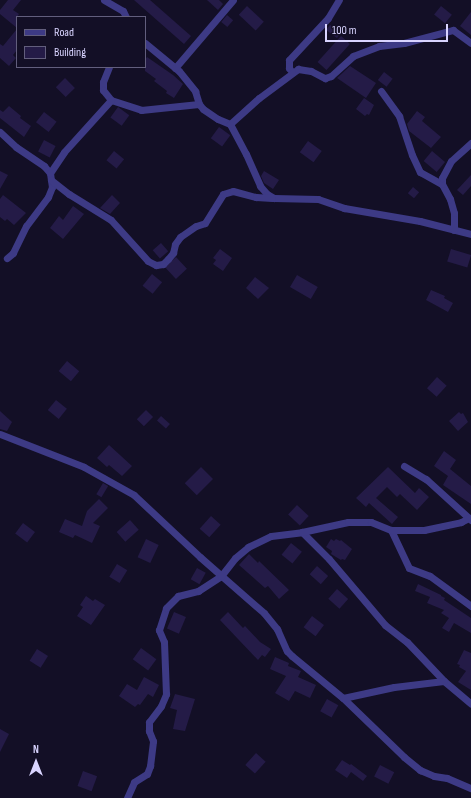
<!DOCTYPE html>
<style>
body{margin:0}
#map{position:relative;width:471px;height:798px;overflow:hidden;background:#130f26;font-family:"Sofia Sans Condensed",sans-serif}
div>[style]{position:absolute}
.building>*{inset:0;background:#241b47;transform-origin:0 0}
.street>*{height:7px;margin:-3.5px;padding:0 3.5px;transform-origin:3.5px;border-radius:3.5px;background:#3d3a85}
span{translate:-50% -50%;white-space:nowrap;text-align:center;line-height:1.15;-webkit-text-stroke:3.5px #130f26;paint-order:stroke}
.legend{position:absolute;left:16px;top:16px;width:130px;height:52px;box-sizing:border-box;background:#130f26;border:1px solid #625e7d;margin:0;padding:5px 7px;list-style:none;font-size:12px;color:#d9d4ff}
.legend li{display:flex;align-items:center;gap:8px;height:20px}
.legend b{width:20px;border:1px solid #625e7d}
.north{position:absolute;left:16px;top:742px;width:40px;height:40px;-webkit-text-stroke:3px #130f26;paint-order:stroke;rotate:0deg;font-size:11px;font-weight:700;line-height:16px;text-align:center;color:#d9d4ff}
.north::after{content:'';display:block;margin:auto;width:14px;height:18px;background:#d9d4ff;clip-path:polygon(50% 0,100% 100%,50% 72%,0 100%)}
.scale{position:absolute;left:325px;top:24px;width:123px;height:18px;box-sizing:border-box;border:2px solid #d9d4ff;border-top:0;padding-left:5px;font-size:12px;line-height:14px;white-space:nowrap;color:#d9d4ff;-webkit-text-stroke:3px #130f26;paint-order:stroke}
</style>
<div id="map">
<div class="building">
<div style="clip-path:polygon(8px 0,21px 0,13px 10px,19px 14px,17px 17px,17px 28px,0 14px,0 10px)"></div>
<div style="clip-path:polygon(134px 0,150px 0,191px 36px,184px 44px)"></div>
<div style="clip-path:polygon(207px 0,219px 0,223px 4px,218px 10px)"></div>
<div style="left:247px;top:6px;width:23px;height:12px;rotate:43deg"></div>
<div style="left:441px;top:6px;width:14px;height:11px;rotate:39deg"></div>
<div style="clip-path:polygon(471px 12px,471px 35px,460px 26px)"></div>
<div style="left:227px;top:15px;width:8px;height:9px;rotate:40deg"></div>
<div style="clip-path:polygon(330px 25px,341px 32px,337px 38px,326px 30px)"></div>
<div style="clip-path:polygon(17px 29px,17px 50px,13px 55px,16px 58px,9px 66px,0 58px,0 44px,3px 46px)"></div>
<div style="left:341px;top:36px;width:12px;height:35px;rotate:42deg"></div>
<div style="clip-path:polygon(147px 57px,173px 75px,183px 84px,174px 98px,166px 93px,167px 91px,154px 81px,156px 79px,145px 71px,145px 60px)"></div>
<div style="clip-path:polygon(350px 66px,376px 83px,366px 98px,337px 78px)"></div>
<div style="left:384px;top:72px;width:11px;height:10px;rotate:38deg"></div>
<div style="left:65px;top:78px;width:14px;height:13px;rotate:45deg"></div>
<div style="clip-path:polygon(364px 98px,374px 105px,369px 115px,367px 114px,365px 116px,356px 109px)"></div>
<div style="clip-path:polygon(9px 106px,21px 116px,20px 118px,31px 126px,24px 137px,0 118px,0 110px,3px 112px)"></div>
<div style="left:118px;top:107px;width:14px;height:13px;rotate:36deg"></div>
<div style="clip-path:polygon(417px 111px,425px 117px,422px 121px,441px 137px,431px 148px,409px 131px,407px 124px)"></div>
<div style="left:44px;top:112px;width:16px;height:13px;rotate:38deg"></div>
<div style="left:219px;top:127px;width:14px;height:14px;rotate:36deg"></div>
<div style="left:44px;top:140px;width:13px;height:13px;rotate:27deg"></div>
<div style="left:308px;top:141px;width:17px;height:14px;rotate:36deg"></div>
<div style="left:114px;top:151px;width:13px;height:12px;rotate:39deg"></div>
<div style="left:432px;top:151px;width:17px;height:13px;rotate:40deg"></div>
<div style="clip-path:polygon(0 171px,8px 175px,0 189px)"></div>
<div style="clip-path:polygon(264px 171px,279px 180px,273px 189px,264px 183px,261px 176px)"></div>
<div style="clip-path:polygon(471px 175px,471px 186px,463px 195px,457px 190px)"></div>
<div style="left:413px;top:187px;width:8px;height:8px;rotate:40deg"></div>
<div style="clip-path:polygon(3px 195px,26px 213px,14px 225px,7px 219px,5px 221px,0 217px,0 199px)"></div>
<div style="clip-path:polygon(112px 195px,120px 203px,110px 214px,100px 208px)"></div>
<div style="clip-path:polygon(73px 206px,84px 214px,63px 239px,50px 228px,59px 216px,63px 220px)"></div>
<div style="left:161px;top:243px;width:11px;height:11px;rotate:49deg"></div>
<div style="clip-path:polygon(220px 249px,232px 258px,223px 271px,213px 264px,216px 260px,213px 258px)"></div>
<div style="left:451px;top:249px;width:21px;height:13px;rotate:17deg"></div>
<div style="left:176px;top:257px;width:16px;height:15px;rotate:47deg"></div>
<div style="left:152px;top:274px;width:13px;height:15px;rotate:39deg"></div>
<div style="left:297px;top:275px;width:24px;height:14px;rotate:30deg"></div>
<div style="clip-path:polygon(255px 277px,269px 288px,258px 299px,246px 288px)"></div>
<div style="clip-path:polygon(431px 290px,445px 296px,444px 298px,453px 303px,448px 312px,426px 300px)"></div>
<div style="left:67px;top:361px;width:16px;height:13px;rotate:40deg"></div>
<div style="left:437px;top:377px;width:13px;height:15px;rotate:42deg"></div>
<div style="left:56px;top:400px;width:14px;height:13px;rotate:39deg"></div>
<div style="left:146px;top:410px;width:10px;height:13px;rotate:45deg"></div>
<div style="clip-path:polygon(0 411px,12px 422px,7px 431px,0 429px)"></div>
<div style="clip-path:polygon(459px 412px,461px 414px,463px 413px,468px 422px,458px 431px,449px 421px)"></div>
<div style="left:161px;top:416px;width:12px;height:6px;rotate:42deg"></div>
<div style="clip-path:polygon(109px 445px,132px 466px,122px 476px,109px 465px,107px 467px,97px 458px)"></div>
<div style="clip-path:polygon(444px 451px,456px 460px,450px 469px,471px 486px,471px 504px,443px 485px,448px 476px,434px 466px)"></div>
<div style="left:201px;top:467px;width:17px;height:23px;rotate:45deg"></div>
<div style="clip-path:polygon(388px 467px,415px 493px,419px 488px,429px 497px,417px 510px,400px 494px,397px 497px,387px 487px,376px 498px,398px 517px,392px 524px,369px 503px,366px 507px,356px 498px)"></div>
<div style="left:103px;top:483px;width:6px;height:13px;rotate:31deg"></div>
<div style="clip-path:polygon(99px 499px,108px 508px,93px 523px,100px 526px,92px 543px,75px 535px,73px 538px,59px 532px,65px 519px,82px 526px,87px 511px)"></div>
<div style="left:297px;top:505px;width:16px;height:13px;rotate:43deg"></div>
<div style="left:211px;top:516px;width:13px;height:17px;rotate:42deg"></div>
<div style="left:130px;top:520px;width:13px;height:18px;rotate:48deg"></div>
<div style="left:23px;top:523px;width:15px;height:13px;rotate:37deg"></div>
<div style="left:146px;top:539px;width:14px;height:20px;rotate:25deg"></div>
<div style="clip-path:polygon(331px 539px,334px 541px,336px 539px,340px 541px,341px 540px,352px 549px,345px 560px,342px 559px,341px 560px,331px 554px,332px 551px,326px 547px)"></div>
<div style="left:291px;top:543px;width:14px;height:15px;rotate:39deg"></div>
<div style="clip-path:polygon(249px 554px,258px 563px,259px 561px,289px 590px,279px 599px,268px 586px,265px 588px,239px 565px)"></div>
<div style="left:117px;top:564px;width:12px;height:15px;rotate:31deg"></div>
<div style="left:317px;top:566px;width:15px;height:11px;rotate:42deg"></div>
<div style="left:197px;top:568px;width:10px;height:13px;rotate:29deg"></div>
<div style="clip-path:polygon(418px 584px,441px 595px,441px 596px,445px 598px,444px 600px,471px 618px,471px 633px,454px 623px,449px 632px,442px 628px,449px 618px,441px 613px,444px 610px,427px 603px,430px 597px,415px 591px)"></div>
<div style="left:337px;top:589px;width:15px;height:13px;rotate:42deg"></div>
<div style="clip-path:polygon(86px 596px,93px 601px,95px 599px,105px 605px,91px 625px,77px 616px,83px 607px,80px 605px)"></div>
<div style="left:174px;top:612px;width:13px;height:18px;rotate:23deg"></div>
<div style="clip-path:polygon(228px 612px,243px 628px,245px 626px,260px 642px,271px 649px,265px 657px,262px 655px,258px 660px,220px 620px)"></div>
<div style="left:312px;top:616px;width:15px;height:14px;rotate:37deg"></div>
<div style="left:141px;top:648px;width:19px;height:14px;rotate:36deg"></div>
<div style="left:37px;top:649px;width:13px;height:14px;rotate:32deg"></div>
<div style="clip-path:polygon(464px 650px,471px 653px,471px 690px,458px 682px,466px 671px,459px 667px,460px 665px,457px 664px)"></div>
<div style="clip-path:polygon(275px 657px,289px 663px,288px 666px,301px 671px,298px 677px,316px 685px,310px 698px,295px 691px,289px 701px,275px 693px,286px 676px,270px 669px)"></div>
<div style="clip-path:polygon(144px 677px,159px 685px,153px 697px,148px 694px,140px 705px,138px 704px,135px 707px,119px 696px,127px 684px,137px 690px)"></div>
<div style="clip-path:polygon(175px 694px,195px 699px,185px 731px,173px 729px,177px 710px,170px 708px)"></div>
<div style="left:327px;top:699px;width:13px;height:14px;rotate:29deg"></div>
<div style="clip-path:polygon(0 729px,9px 734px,0 752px)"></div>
<div style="left:256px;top:753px;width:13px;height:16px;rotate:42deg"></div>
<div style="clip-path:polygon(342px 760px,350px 765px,351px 764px,367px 776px,363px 781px,351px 772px,347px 778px,335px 770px)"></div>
<div style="left:380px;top:765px;width:16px;height:13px;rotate:27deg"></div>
<div style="left:83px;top:771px;width:15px;height:16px;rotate:20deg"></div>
</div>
<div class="street">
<div style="left:104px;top:0;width:22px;rotate:30deg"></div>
<div style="left:123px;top:11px;width:7px;rotate:63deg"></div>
<div style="left:145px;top:43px;width:44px;rotate:39.5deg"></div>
<div style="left:179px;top:71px;width:26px;rotate:51deg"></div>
<div style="left:195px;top:91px;width:14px;rotate:73deg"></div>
<div style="left:199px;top:104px;width:6px;rotate:51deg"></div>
<div style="left:203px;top:109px;width:18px;rotate:34deg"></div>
<div style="left:218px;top:119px;width:13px;rotate:23deg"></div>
<div style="left:230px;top:124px;width:34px;rotate:62deg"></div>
<div style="left:246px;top:154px;width:35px;rotate:66deg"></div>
<div style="left:260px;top:186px;width:11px;rotate:49deg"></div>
<div style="left:267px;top:194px;width:8px;rotate:30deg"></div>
<div style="left:274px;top:198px;width:44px;rotate:1.3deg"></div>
<div style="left:318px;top:199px;width:28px;rotate:19deg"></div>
<div style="left:344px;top:208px;width:77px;rotate:9.7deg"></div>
<div style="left:420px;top:221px;width:53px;rotate:14.3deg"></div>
<div style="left:109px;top:67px;width:16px;rotate:112deg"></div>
<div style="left:103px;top:82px;width:8px;rotate:90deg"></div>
<div style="left:103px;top:90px;width:13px;rotate:51deg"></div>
<div style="left:111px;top:100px;width:32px;rotate:18deg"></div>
<div style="left:141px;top:110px;width:58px;rotate:-5.9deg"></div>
<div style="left:175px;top:68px;width:89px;rotate:-49.5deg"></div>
<div style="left:292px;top:72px;width:5px;rotate:-127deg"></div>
<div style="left:289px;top:68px;width:8px;rotate:-90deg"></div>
<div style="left:289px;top:60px;width:57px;rotate:-47.1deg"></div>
<div style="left:328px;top:18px;width:21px;rotate:-59deg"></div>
<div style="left:381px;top:91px;width:31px;rotate:54deg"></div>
<div style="left:399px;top:116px;width:41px;rotate:71.6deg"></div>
<div style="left:412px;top:155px;width:19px;rotate:65deg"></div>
<div style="left:420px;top:172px;width:25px;rotate:29deg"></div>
<div style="left:230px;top:124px;width:39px;rotate:-42deg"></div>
<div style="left:259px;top:98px;width:49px;rotate:-36.6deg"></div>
<div style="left:298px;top:69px;width:13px;rotate:9deg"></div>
<div style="left:311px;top:71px;width:16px;rotate:27deg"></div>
<div style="left:325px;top:78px;width:6px;rotate:-18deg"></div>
<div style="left:331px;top:76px;width:30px;rotate:-42deg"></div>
<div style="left:353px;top:56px;width:28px;rotate:-21deg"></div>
<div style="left:379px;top:46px;width:25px;rotate:-7deg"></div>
<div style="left:404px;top:43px;width:51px;rotate:-14.9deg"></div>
<div style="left:453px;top:30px;width:22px;rotate:36deg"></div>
<div style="left:0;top:132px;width:22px;rotate:43deg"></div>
<div style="left:16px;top:147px;width:34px;rotate:34deg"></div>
<div style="left:44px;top:166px;width:9px;rotate:49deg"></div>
<div style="left:50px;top:173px;width:14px;rotate:82deg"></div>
<div style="left:52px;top:187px;width:11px;rotate:112deg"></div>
<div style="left:48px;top:197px;width:36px;rotate:127deg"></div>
<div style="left:26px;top:226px;width:30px;rotate:116deg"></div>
<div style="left:13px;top:253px;width:8px;rotate:140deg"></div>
<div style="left:50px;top:173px;width:25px;rotate:-56deg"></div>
<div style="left:64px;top:152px;width:70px;rotate:-47.9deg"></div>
<div style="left:51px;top:180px;width:23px;rotate:38deg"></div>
<div style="left:69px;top:194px;width:49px;rotate:31.8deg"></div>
<div style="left:111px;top:220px;width:55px;rotate:47.9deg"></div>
<div style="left:148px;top:261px;width:9px;rotate:27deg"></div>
<div style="left:156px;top:265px;width:7px;rotate:-8deg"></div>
<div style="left:163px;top:264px;width:7px;rotate:-45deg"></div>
<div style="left:168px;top:259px;width:8px;rotate:-50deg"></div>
<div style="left:173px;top:253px;width:9px;rotate:-77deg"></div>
<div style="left:175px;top:244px;width:9px;rotate:-54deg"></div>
<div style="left:180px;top:237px;width:19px;rotate:-35deg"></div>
<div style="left:196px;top:226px;width:9px;rotate:-18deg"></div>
<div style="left:205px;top:223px;width:34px;rotate:-58deg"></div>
<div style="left:223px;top:194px;width:10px;rotate:-17deg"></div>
<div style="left:233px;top:191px;width:24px;rotate:15deg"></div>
<div style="left:256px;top:197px;width:16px;rotate:4deg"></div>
<div style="left:454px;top:230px;width:17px;rotate:-90deg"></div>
<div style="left:454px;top:213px;width:15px;rotate:-106deg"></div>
<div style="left:450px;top:199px;width:17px;rotate:-118deg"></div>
<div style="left:442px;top:184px;width:6px;rotate:-90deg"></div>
<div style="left:442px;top:178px;width:19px;rotate:-62deg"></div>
<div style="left:451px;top:161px;width:27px;rotate:-42deg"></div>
<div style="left:0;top:434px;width:90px;rotate:21.4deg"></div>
<div style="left:84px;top:467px;width:57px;rotate:29.2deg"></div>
<div style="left:134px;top:495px;width:91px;rotate:43.2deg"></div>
<div style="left:200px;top:557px;width:85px;rotate:41.2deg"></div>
<div style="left:264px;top:613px;width:21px;rotate:51deg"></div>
<div style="left:277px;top:629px;width:24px;rotate:66deg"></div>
<div style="left:287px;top:651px;width:7px;rotate:45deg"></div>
<div style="left:292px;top:656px;width:66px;rotate:39.5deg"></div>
<div style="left:343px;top:698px;width:85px;rotate:44deg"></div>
<div style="left:404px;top:757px;width:21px;rotate:39deg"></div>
<div style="left:420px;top:770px;width:15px;rotate:23deg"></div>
<div style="left:434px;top:776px;width:13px;rotate:9deg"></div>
<div style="left:447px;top:778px;width:26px;rotate:23deg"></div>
<div style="left:404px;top:466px;width:26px;rotate:31deg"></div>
<div style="left:426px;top:479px;width:61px;rotate:42.3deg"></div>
<div style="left:391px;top:530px;width:42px;rotate:64.7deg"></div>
<div style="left:409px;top:568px;width:22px;rotate:21deg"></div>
<div style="left:430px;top:576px;width:51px;rotate:36.2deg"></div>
<div style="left:302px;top:532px;width:38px;rotate:45deg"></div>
<div style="left:329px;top:559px;width:87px;rotate:49.7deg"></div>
<div style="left:385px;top:625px;width:28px;rotate:38deg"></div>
<div style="left:407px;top:642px;width:54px;rotate:46.5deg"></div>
<div style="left:444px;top:681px;width:35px;rotate:40deg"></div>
<div style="left:343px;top:698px;width:52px;rotate:-12.2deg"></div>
<div style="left:394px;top:687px;width:50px;rotate:-6.8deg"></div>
<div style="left:127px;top:798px;width:17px;rotate:-66deg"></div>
<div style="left:134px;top:782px;width:15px;rotate:-32deg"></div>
<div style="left:147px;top:774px;width:9px;rotate:-69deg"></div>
<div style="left:150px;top:766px;width:25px;rotate:-83deg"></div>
<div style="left:153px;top:741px;width:11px;rotate:-112deg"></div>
<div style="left:149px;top:731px;width:9px;rotate:-90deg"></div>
<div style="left:149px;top:722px;width:20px;rotate:-53deg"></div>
<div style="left:161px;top:706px;width:13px;rotate:-67deg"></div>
<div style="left:166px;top:694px;width:52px;rotate:-92.2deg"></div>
<div style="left:164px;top:642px;width:13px;rotate:-113deg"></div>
<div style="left:159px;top:630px;width:23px;rotate:-72deg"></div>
<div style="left:166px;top:608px;width:17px;rotate:-45deg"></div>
<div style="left:178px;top:596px;width:21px;rotate:-14deg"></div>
<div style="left:198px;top:591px;width:27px;rotate:-33deg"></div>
<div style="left:221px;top:576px;width:23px;rotate:-52deg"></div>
<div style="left:235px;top:558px;width:17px;rotate:-40deg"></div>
<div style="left:248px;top:547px;width:25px;rotate:-26deg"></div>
<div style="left:271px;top:536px;width:31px;rotate:-7deg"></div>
<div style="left:302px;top:532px;width:47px;rotate:-12.3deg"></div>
<div style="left:348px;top:522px;width:23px"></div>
<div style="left:371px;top:522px;width:22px;rotate:22deg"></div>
<div style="left:391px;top:530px;width:33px"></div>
<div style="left:424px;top:530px;width:38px;rotate:-12deg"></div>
<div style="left:461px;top:522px;width:9px;rotate:-27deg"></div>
</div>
<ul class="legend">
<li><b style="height:5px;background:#3d3a85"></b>Road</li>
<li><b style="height:11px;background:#241b47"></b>Building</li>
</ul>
<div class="north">N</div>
<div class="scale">100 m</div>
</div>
